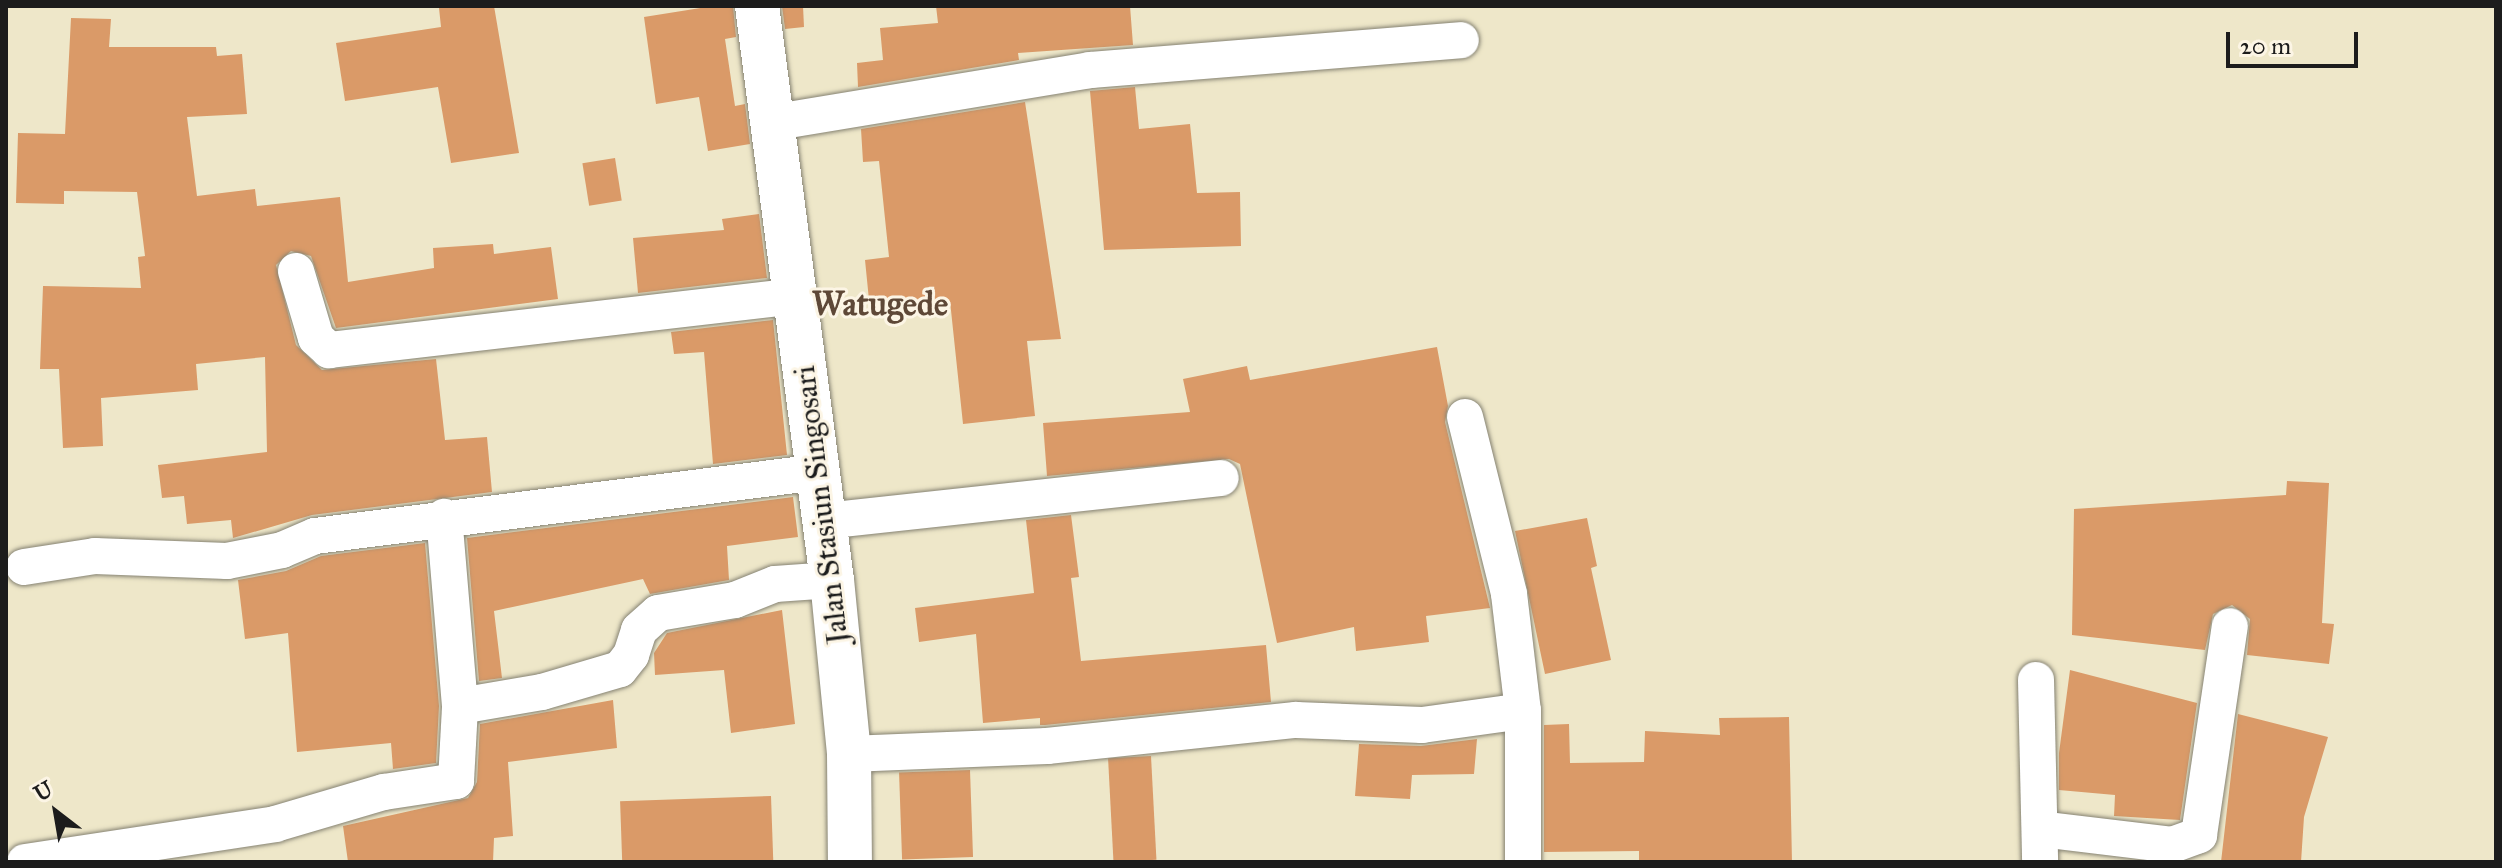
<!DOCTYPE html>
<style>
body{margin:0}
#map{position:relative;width:2502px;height:868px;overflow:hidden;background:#eee7c9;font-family:"IM FELL Great Primer",serif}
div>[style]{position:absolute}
.building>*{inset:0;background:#da9a68;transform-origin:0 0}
.roads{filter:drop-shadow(0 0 2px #858272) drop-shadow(0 0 2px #858272)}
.minor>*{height:36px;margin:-18px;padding:0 18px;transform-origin:18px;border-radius:18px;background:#fff}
.tertiary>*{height:44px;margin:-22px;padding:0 22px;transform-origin:22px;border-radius:22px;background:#fff}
span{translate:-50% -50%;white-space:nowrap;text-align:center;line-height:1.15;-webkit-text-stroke:6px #fcf5e5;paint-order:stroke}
.street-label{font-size:30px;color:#1c1c1c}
.quarter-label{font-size:34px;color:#5e4837;font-weight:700}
.frame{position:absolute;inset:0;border:8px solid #1c1c1c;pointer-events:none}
.north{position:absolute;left:16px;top:772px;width:80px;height:80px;-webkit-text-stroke:6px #fcf5e5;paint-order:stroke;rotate:329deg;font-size:22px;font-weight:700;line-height:32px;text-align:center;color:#1c1c1c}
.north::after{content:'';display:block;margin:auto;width:28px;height:36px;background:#1c1c1c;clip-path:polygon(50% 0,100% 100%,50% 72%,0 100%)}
.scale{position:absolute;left:2226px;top:32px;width:132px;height:36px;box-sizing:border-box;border:4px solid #1c1c1c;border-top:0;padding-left:10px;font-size:24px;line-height:28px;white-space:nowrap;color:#1c1c1c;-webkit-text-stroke:6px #fcf5e5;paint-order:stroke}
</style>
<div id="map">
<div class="building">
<div style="clip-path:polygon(494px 6px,519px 153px,451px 163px,438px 87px,345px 101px,336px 43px,441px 27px,439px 8px)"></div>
<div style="clip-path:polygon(713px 6px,733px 6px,736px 37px,725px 39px,735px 106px,745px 104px,750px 144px,708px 151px,699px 97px,656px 104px,644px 17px)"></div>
<div style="clip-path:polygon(782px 6px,803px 6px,804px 27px,785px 29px)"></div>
<div style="clip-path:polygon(936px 6px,1130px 6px,1133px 45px,1018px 53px,1019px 60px,858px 87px,857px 63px,883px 60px,880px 28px,938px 23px)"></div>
<div style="clip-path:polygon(71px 18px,111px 19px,109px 47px,216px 47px,217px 56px,242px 54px,247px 114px,187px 117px,197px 196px,255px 189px,257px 206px,340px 197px,348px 282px,434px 268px,433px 248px,493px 244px,494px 254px,551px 247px,558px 299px,336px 328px,311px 256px,291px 251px,276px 265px,296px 345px,322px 370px,436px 359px,445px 440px,487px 437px,492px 492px,312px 515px,233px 538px,231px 520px,187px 524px,184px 496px,162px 498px,158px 465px,267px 452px,265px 357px,196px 364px,198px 390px,101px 398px,103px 446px,63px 448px,59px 369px,40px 369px,43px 286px,141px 288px,138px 257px,145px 256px,137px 192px,64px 191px,64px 204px,16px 203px,18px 133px,65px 134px)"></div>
<div style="clip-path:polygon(1135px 87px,1139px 129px,1190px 124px,1197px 193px,1240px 192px,1241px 246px,1104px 250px,1090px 91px)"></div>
<div style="clip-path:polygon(1025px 102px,1061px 339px,1027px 341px,1035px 416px,963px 424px,950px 301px,870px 310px,865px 260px,889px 257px,879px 161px,863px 162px,861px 129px)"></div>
<div style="left:615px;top:158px;width:43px;height:33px;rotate:81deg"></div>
<div style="clip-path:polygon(759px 214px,767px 278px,638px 293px,633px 238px,724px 230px,722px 219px)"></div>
<div style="clip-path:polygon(773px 320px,787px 455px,713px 464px,704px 352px,674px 354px,671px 332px)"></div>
<div style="clip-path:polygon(1437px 347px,1448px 406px,1445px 422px,1490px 608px,1426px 616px,1429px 642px,1356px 651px,1354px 627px,1277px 643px,1240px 464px,1229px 459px,1047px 476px,1043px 423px,1190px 412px,1183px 379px,1247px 366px,1250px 380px)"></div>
<div style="clip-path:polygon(2287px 481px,2329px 483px,2322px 623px,2334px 624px,2329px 664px,2247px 655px,2250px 619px,2232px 605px,2213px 614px,2205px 650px,2072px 635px,2074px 509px,2286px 495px)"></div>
<div style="clip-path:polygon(793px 497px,798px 537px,727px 546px,729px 580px,650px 594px,643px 579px,494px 611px,502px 678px,479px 681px,467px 538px)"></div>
<div style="clip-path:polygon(1071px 515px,1079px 577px,1071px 578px,1081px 661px,1266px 645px,1271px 702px,1045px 725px,1040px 725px,1040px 718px,983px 723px,976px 634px,919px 642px,915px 608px,1034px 593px,1026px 520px)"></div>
<div style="clip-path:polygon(1587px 518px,1597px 566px,1591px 568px,1611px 660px,1545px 674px,1515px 531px)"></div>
<div style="clip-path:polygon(425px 543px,439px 706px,436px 763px,393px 769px,391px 743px,297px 752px,288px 633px,245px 639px,238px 580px,286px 571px,321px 556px)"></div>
<div style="clip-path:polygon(782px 610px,795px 724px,731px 733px,724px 670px,655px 675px,654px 653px,667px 633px)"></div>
<div style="clip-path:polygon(2070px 670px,2197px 703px,2180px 820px,2114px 816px,2115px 795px,2059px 790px,2059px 753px)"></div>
<div style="clip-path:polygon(613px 700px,617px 748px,508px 762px,513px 836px,494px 838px,493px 862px,348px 862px,343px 826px,468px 798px,477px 782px,480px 724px)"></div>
<div style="clip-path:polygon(2238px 714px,2328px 737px,2304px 817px,2301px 862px,2221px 862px)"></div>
<div style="clip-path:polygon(1789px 717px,1792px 862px,1639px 862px,1639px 851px,1544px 852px,1544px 725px,1569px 724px,1570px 763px,1644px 762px,1645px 731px,1720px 735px,1719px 718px)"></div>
<div style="clip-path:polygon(1477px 739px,1474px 774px,1412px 775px,1410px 799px,1355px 796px,1359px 744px,1421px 746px)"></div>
<div style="left:1151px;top:756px;width:104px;height:43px;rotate:87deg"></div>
<div style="left:970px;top:770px;width:87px;height:71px;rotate:88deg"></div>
<div style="left:771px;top:796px;width:66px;height:151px;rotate:88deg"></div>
</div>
<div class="roads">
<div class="minor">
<div style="left:770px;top:123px;width:324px;rotate:-9.4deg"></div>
<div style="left:1090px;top:70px;width:372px;rotate:-4.6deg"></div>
<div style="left:296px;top:271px;width:70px;rotate:73.4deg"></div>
<div style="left:316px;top:338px;width:18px;rotate:43deg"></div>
<div style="left:329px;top:350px;width:471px;rotate:-6.6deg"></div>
<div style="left:1465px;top:417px;width:182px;rotate:76deg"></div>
<div style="left:1509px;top:594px;width:118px;rotate:83.2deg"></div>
<div style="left:1523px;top:711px;width:151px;rotate:90deg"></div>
<div style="left:825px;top:521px;width:398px;rotate:-6.2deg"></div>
<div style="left:24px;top:567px;width:72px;rotate:-8.8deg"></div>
<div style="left:95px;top:556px;width:132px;rotate:2.2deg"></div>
<div style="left:227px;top:561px;width:56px;rotate:-11.3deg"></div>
<div style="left:282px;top:550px;width:36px;rotate:-23deg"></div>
<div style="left:315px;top:536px;width:508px;rotate:-7.24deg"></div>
<div style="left:2036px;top:680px;width:182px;rotate:88.7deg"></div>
<div style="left:460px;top:706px;width:83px;rotate:-9.7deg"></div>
<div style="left:542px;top:692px;width:81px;rotate:-16.4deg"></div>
<div style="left:620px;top:669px;width:18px;rotate:-52deg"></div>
<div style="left:631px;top:655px;width:26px;rotate:-72deg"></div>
<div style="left:639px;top:630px;width:25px;rotate:-42deg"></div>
<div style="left:658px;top:613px;width:78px;rotate:-9.6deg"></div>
<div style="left:735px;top:600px;width:43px;rotate:-21.8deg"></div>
<div style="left:775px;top:584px;width:57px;rotate:-4deg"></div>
<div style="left:849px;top:754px;width:198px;rotate:-2.3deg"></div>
<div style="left:1047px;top:746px;width:250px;rotate:-6deg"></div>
<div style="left:1296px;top:720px;width:126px;rotate:2.3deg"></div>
<div style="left:1422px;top:725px;width:102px;rotate:-7.9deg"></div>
<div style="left:2040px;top:829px;width:133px;rotate:6.9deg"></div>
<div style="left:2172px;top:845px;width:29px;rotate:-20deg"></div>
<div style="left:2199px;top:835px;width:211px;rotate:-81.6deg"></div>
<div style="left:25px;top:862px;width:253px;rotate:-8.6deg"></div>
<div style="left:275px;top:824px;width:114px;rotate:-16.4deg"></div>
<div style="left:384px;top:792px;width:73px;rotate:-8.7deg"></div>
<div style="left:456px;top:781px;width:75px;rotate:-86.9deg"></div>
<div style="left:460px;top:706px;width:190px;rotate:-94.8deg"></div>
</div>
<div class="tertiary">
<div style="left:757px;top:6px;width:579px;rotate:82.56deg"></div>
<div style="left:832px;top:580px;width:175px;rotate:84.4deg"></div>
<div style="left:849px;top:754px;width:108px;rotate:89.5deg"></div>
</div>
</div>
<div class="street-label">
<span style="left:821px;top:505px;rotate:-97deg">Jalan Stasiun Singosari</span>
</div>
<div class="quarter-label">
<span style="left:880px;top:304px">Watugede</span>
</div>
<div class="frame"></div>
<div class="north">U</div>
<div class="scale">20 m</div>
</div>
